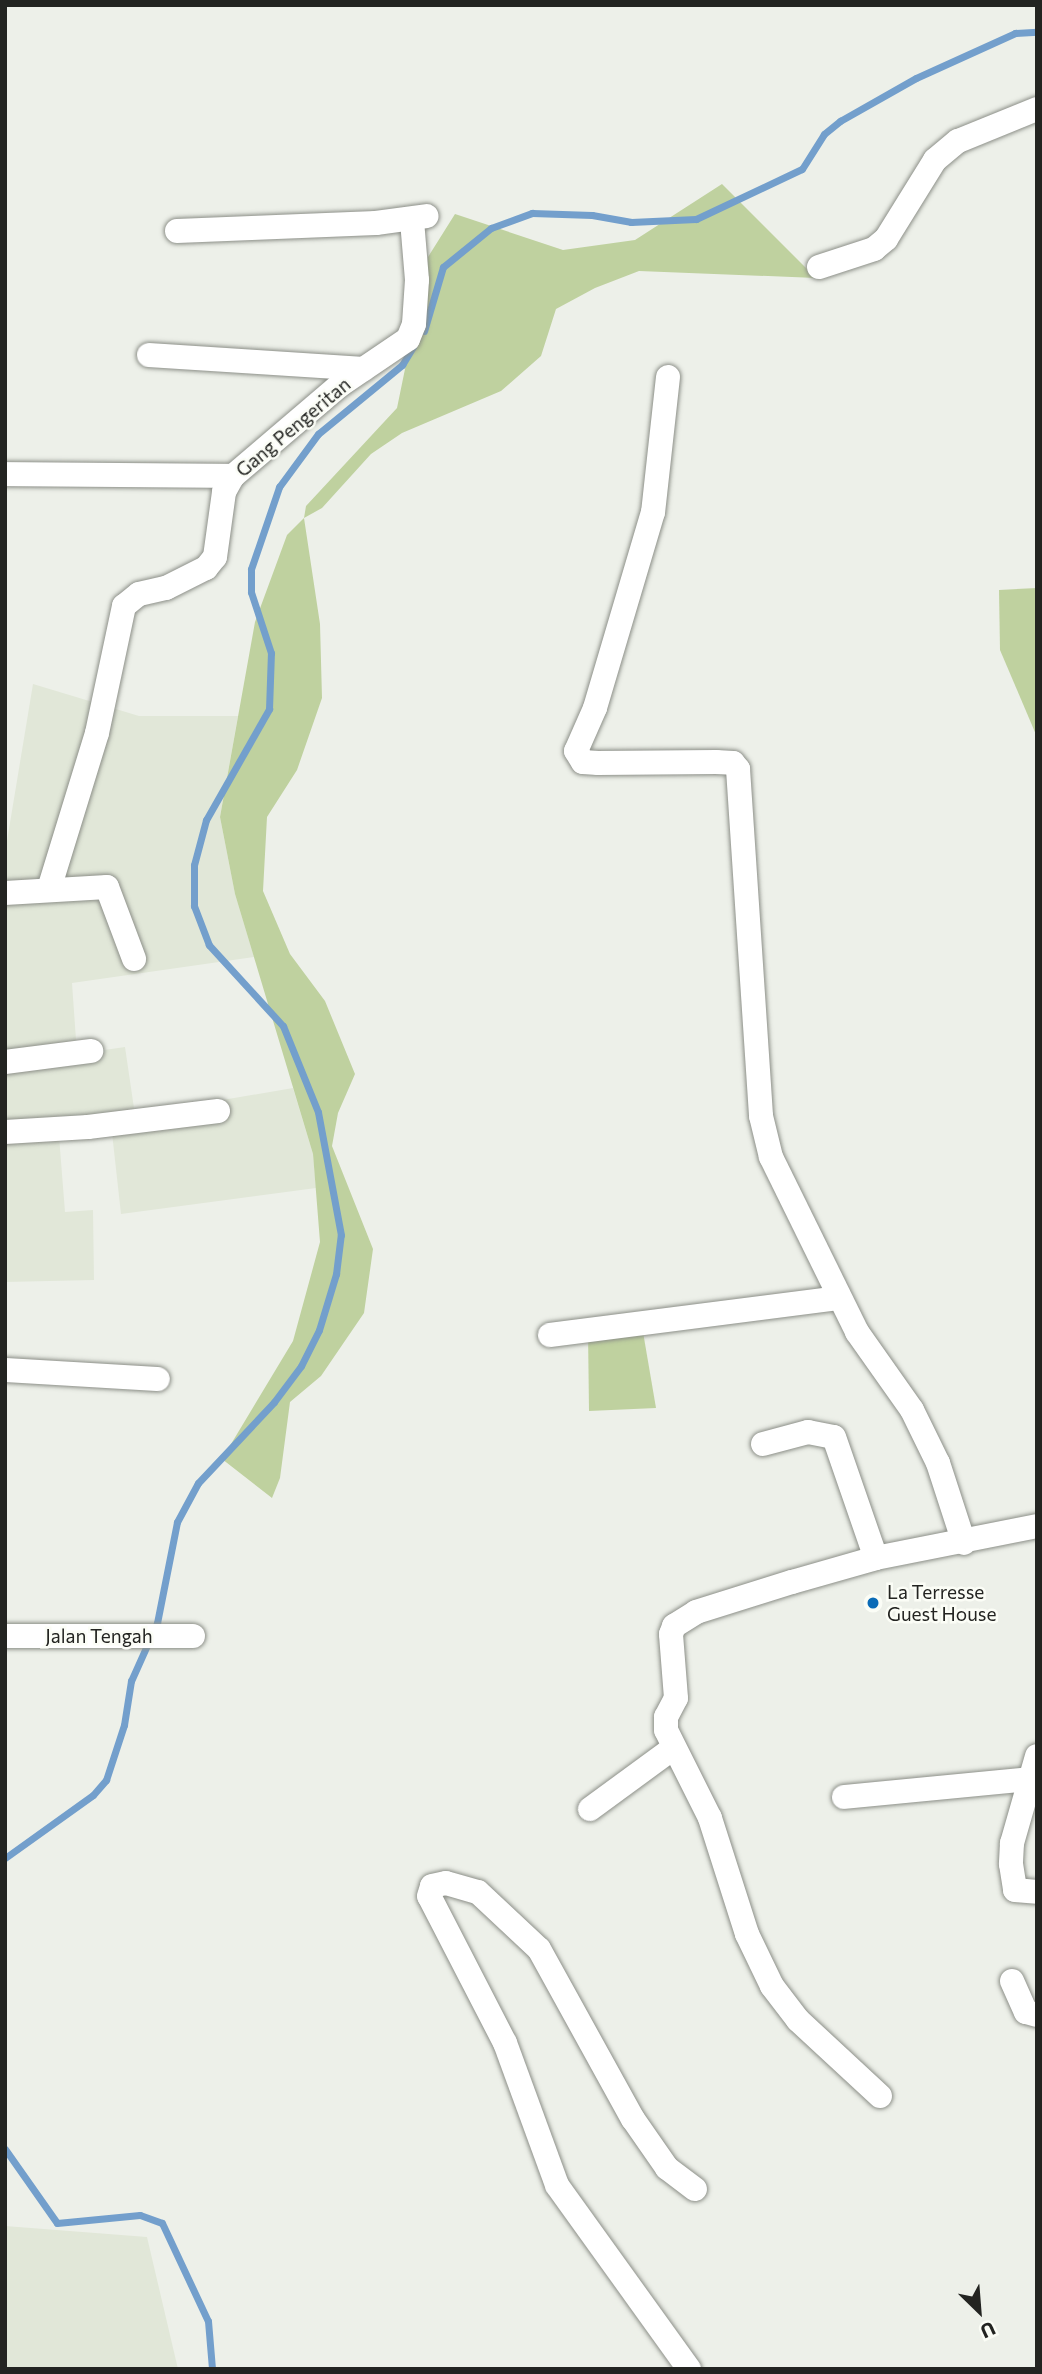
<!DOCTYPE html>
<style>
body{margin:0}
#map{position:relative;width:1042px;height:2374px;overflow:hidden;background:#edf0e9;font-family:Commissioner,sans-serif}
div>[style]{position:absolute}
.built>*{inset:0;background:#e1e7d8}
.green>*{inset:0;background:#bfd19f}
.stream>*{height:7px;margin:-3.5px;padding:0 3.5px;transform-origin:3.5px;border-radius:3.5px;background:#739fcc}
.roads{filter:drop-shadow(0 0 2px #8c8f88) drop-shadow(0 0 2px #8c8f88)}
.minor>*{height:24px;margin:-12px;padding:0 12px;transform-origin:12px;border-radius:12px;background:#fff}
.dots>*{width:19px;height:19px;translate:-50% -50%;box-sizing:border-box;border:4px solid #fbfdf6;border-radius:50%}
span{translate:-50% -50%;white-space:nowrap;text-align:center;line-height:1.15;-webkit-text-stroke:5px #fbfdf6;paint-order:stroke}
.street-label{font-size:19px;color:#232421}
.poi-label{font-size:19px;color:#232421}
.left{translate:0 -50%;text-align:left}
.frame{position:absolute;inset:0;border:7px solid #232421;pointer-events:none}
.north{position:absolute;left:944px;top:2276px;width:70px;height:70px;-webkit-text-stroke:5px #fbfdf6;paint-order:stroke;rotate:155deg;font-size:19px;font-weight:700;line-height:28px;text-align:center;color:#232421}
.north::after{content:'';display:block;margin:auto;width:24px;height:32px;background:#232421;clip-path:polygon(50% 0,100% 100%,50% 72%,0 100%)}
</style>
<div id="map">
<div class="built">
<div style="clip-path:polygon(33px 684px,139px 716px,238px 716px,220px 817px,235px 894px,254px 957px,72px 983px,77px 1054px,125px 1047px,135px 1115px,293px 1088px,313px 1154px,316px 1188px,121px 1214px,112px 1133px,59px 1136px,65px 1212px,93px 1210px,94px 1280px,5px 1282px,5px 853px)"></div>
<div style="clip-path:polygon(5px 2226px,147px 2237px,178px 2369px,5px 2369px)"></div>
</div>
<div class="green">
<div style="clip-path:polygon(722px 184px,816px 278px,639px 271px,595px 288px,556px 309px,541px 356px,501px 391px,402px 433px,371px 454px,322px 508px,304px 518px,320px 624px,322px 698px,297px 770px,267px 817px,263px 891px,290px 954px,325px 1001px,355px 1074px,338px 1113px,332px 1146px,373px 1249px,364px 1313px,321px 1376px,290px 1402px,280px 1478px,272px 1498px,222px 1459px,293px 1341px,320px 1242px,313px 1154px,235px 894px,220px 817px,255px 622px,287px 535px,304px 518px,306px 506px,397px 408px,428px 257px,455px 214px,563px 250px,635px 240px)"></div>
<div style="clip-path:polygon(1037px 588px,1037px 737px,1000px 650px,999px 590px)"></div>
<div style="clip-path:polygon(588px 1331px,643px 1332px,656px 1408px,589px 1411px)"></div>
</div>
<div class="stream">
<div style="left:424px;top:331px;width:67px;rotate:-73.5deg"></div>
<div style="left:443px;top:267px;width:62px;rotate:-39.1deg"></div>
<div style="left:491px;top:228px;width:44px;rotate:-20.1deg"></div>
<div style="left:532px;top:213px;width:60px;rotate:1.9deg"></div>
<div style="left:592px;top:215px;width:40px;rotate:10deg"></div>
<div style="left:631px;top:222px;width:65px;rotate:-2.6deg"></div>
<div style="left:696px;top:219px;width:117px;rotate:-25.3deg"></div>
<div style="left:802px;top:169px;width:41px;rotate:-57.8deg"></div>
<div style="left:824px;top:134px;width:21px;rotate:-39deg"></div>
<div style="left:840px;top:121px;width:87px;rotate:-29.5deg"></div>
<div style="left:916px;top:78px;width:109px;rotate:-24.4deg"></div>
<div style="left:1015px;top:33px;width:22px;rotate:-3deg"></div>
<div style="left:5px;top:1858px;width:108px;rotate:-35.6deg"></div>
<div style="left:93px;top:1795px;width:20px;rotate:-49deg"></div>
<div style="left:106px;top:1780px;width:58px;rotate:-71.9deg"></div>
<div style="left:124px;top:1725px;width:45px;rotate:-81deg"></div>
<div style="left:131px;top:1681px;width:64px;rotate:-65.9deg"></div>
<div style="left:157px;top:1623px;width:103px;rotate:-78.8deg"></div>
<div style="left:177px;top:1522px;width:44px;rotate:-61.7deg"></div>
<div style="left:198px;top:1483px;width:111px;rotate:-46.8deg"></div>
<div style="left:274px;top:1402px;width:45px;rotate:-53.1deg"></div>
<div style="left:301px;top:1366px;width:40px;rotate:-63.4deg"></div>
<div style="left:319px;top:1330px;width:59px;rotate:-73.1deg"></div>
<div style="left:336px;top:1274px;width:39px;rotate:-83deg"></div>
<div style="left:341px;top:1235px;width:125px;rotate:-100.6deg"></div>
<div style="left:318px;top:1112px;width:93px;rotate:-112.1deg"></div>
<div style="left:283px;top:1026px;width:110px;rotate:-132.4deg"></div>
<div style="left:209px;top:945px;width:42px;rotate:-111deg"></div>
<div style="left:194px;top:906px;width:41px;rotate:-90deg"></div>
<div style="left:194px;top:865px;width:47px;rotate:-75.1deg"></div>
<div style="left:206px;top:820px;width:128px;rotate:-60.4deg"></div>
<div style="left:269px;top:709px;width:56px;rotate:-88deg"></div>
<div style="left:271px;top:653px;width:64px;rotate:-108.2deg"></div>
<div style="left:251px;top:592px;width:23px;rotate:-90deg"></div>
<div style="left:251px;top:569px;width:87px;rotate:-71.1deg"></div>
<div style="left:279px;top:487px;width:66px;rotate:-53.7deg"></div>
<div style="left:318px;top:434px;width:109px;rotate:-39.4deg"></div>
<div style="left:402px;top:365px;width:21px;rotate:-59deg"></div>
<div style="left:5px;top:2149px;width:90px;rotate:54.9deg"></div>
<div style="left:57px;top:2223px;width:83px;rotate:-5.5deg"></div>
<div style="left:140px;top:2215px;width:23px;rotate:20deg"></div>
<div style="left:162px;top:2223px;width:108px;rotate:64.9deg"></div>
<div style="left:208px;top:2321px;width:48px;rotate:85.2deg"></div>
</div>
<div class="roads">
<div class="minor">
<div style="left:177px;top:231px;width:199px;rotate:-2.3deg"></div>
<div style="left:376px;top:223px;width:51px;rotate:-7.8deg"></div>
<div style="left:819px;top:267px;width:58px;rotate:-18.1deg"></div>
<div style="left:874px;top:249px;width:16px;rotate:-40deg"></div>
<div style="left:886px;top:239px;width:93px;rotate:-58.2deg"></div>
<div style="left:935px;top:160px;width:30px;rotate:-40deg"></div>
<div style="left:958px;top:141px;width:85px;rotate:-22.1deg"></div>
<div style="left:149px;top:355px;width:215px;rotate:3.7deg"></div>
<div style="left:668px;top:377px;width:136px;rotate:96.3deg"></div>
<div style="left:653px;top:512px;width:204px;rotate:106.5deg"></div>
<div style="left:595px;top:708px;width:47px;rotate:113.8deg"></div>
<div style="left:576px;top:751px;width:13px;rotate:58deg"></div>
<div style="left:583px;top:762px;width:15px;rotate:4deg"></div>
<div style="left:598px;top:763px;width:118px;rotate:-0.5deg"></div>
<div style="left:716px;top:762px;width:17px;rotate:3deg"></div>
<div style="left:733px;top:763px;width:8px;rotate:50deg"></div>
<div style="left:738px;top:769px;width:348px;rotate:86.2deg"></div>
<div style="left:761px;top:1116px;width:42px;rotate:76.3deg"></div>
<div style="left:771px;top:1157px;width:195px;rotate:63.8deg"></div>
<div style="left:857px;top:1332px;width:95px;rotate:54.8deg"></div>
<div style="left:912px;top:1410px;width:59px;rotate:63.9deg"></div>
<div style="left:938px;top:1463px;width:84px;rotate:72deg"></div>
<div style="left:5px;top:474px;width:228px;rotate:0.5deg"></div>
<div style="left:49px;top:889px;width:163px;rotate:-72.9deg"></div>
<div style="left:97px;top:733px;width:130px;rotate:-78deg"></div>
<div style="left:124px;top:606px;width:19px;rotate:-39deg"></div>
<div style="left:139px;top:594px;width:28px;rotate:-13deg"></div>
<div style="left:166px;top:588px;width:45px;rotate:-26.6deg"></div>
<div style="left:206px;top:568px;width:14px;rotate:-51deg"></div>
<div style="left:215px;top:557px;width:66px;rotate:-82.1deg"></div>
<div style="left:224px;top:492px;width:18px;rotate:-61deg"></div>
<div style="left:233px;top:476px;width:140px;rotate:-40.4deg"></div>
<div style="left:340px;top:385px;width:82px;rotate:-34.1deg"></div>
<div style="left:408px;top:339px;width:16px;rotate:-68deg"></div>
<div style="left:414px;top:324px;width:44px;rotate:-86.1deg"></div>
<div style="left:417px;top:280px;width:60px;rotate:-94.8deg"></div>
<div style="left:5px;top:893px;width:102px;rotate:-3.4deg"></div>
<div style="left:107px;top:887px;width:77px;rotate:69.4deg"></div>
<div style="left:5px;top:1062px;width:87px;rotate:-7.3deg"></div>
<div style="left:5px;top:1132px;width:83px;rotate:-3.4deg"></div>
<div style="left:88px;top:1127px;width:131px;rotate:-7deg"></div>
<div style="left:550px;top:1335px;width:290px;rotate:-7.3deg"></div>
<div style="left:5px;top:1370px;width:153px;rotate:3.4deg"></div>
<div style="left:763px;top:1444px;width:47px;rotate:-14.9deg"></div>
<div style="left:808px;top:1432px;width:26px;rotate:11deg"></div>
<div style="left:834px;top:1437px;width:128px;rotate:70.9deg"></div>
<div style="left:5px;top:1636px;width:188px"></div>
<div style="left:1037px;top:1756px;width:91px;rotate:106deg"></div>
<div style="left:1012px;top:1843px;width:21px;rotate:93deg"></div>
<div style="left:1011px;top:1864px;width:26px;rotate:81deg"></div>
<div style="left:1015px;top:1890px;width:22px;rotate:5deg"></div>
<div style="left:844px;top:1797px;width:187px;rotate:-5.5deg"></div>
<div style="left:590px;top:1809px;width:102px;rotate:-36.2deg"></div>
<div style="left:1012px;top:1981px;width:34px;rotate:66deg"></div>
<div style="left:1026px;top:2012px;width:11px;rotate:15deg"></div>
<div style="left:880px;top:2096px;width:112px;rotate:-137.2deg"></div>
<div style="left:798px;top:2020px;width:43px;rotate:-127.4deg"></div>
<div style="left:772px;top:1986px;width:58px;rotate:-115.7deg"></div>
<div style="left:747px;top:1934px;width:122px;rotate:-107.7deg"></div>
<div style="left:710px;top:1818px;width:98px;rotate:-116.6deg"></div>
<div style="left:666px;top:1730px;width:13px;rotate:-90deg"></div>
<div style="left:666px;top:1717px;width:21px;rotate:-62deg"></div>
<div style="left:676px;top:1698px;width:64px;rotate:-94.5deg"></div>
<div style="left:671px;top:1634px;width:9px;rotate:-69deg"></div>
<div style="left:674px;top:1626px;width:26px;rotate:-32deg"></div>
<div style="left:696px;top:1612px;width:101px;rotate:-17.4deg"></div>
<div style="left:792px;top:1582px;width:87px;rotate:-15.9deg"></div>
<div style="left:876px;top:1558px;width:164px;rotate:-11.2deg"></div>
<div style="left:689px;top:2369px;width:226px;rotate:-125.7deg"></div>
<div style="left:557px;top:2185px;width:151px;rotate:-110.1deg"></div>
<div style="left:505px;top:2043px;width:165px;rotate:-117.3deg"></div>
<div style="left:429px;top:1896px;width:10px;rotate:-73deg"></div>
<div style="left:432px;top:1886px;width:14px;rotate:-12deg"></div>
<div style="left:446px;top:1883px;width:33px;rotate:16deg"></div>
<div style="left:478px;top:1892px;width:83px;rotate:43.1deg"></div>
<div style="left:539px;top:1949px;width:194px;rotate:61.1deg"></div>
<div style="left:633px;top:2119px;width:60px;rotate:55.2deg"></div>
<div style="left:667px;top:2168px;width:35px;rotate:37deg"></div>
</div>
</div>
<div class="dots">
<div style="left:873px;top:1603px;background:#0a6bb7"></div>
</div>
<div class="street-label">
<span style="left:293px;top:427px;rotate:-40deg">Gang Pengeritan</span>
<span style="left:99px;top:1636px">Jalan Tengah</span>
</div>
<div class="poi-label">
<span class="left" style="left:887px;top:1603px">La Terresse<br>Guest House</span>
</div>
<div class="frame"></div>
<div class="north">U</div>
</div>
